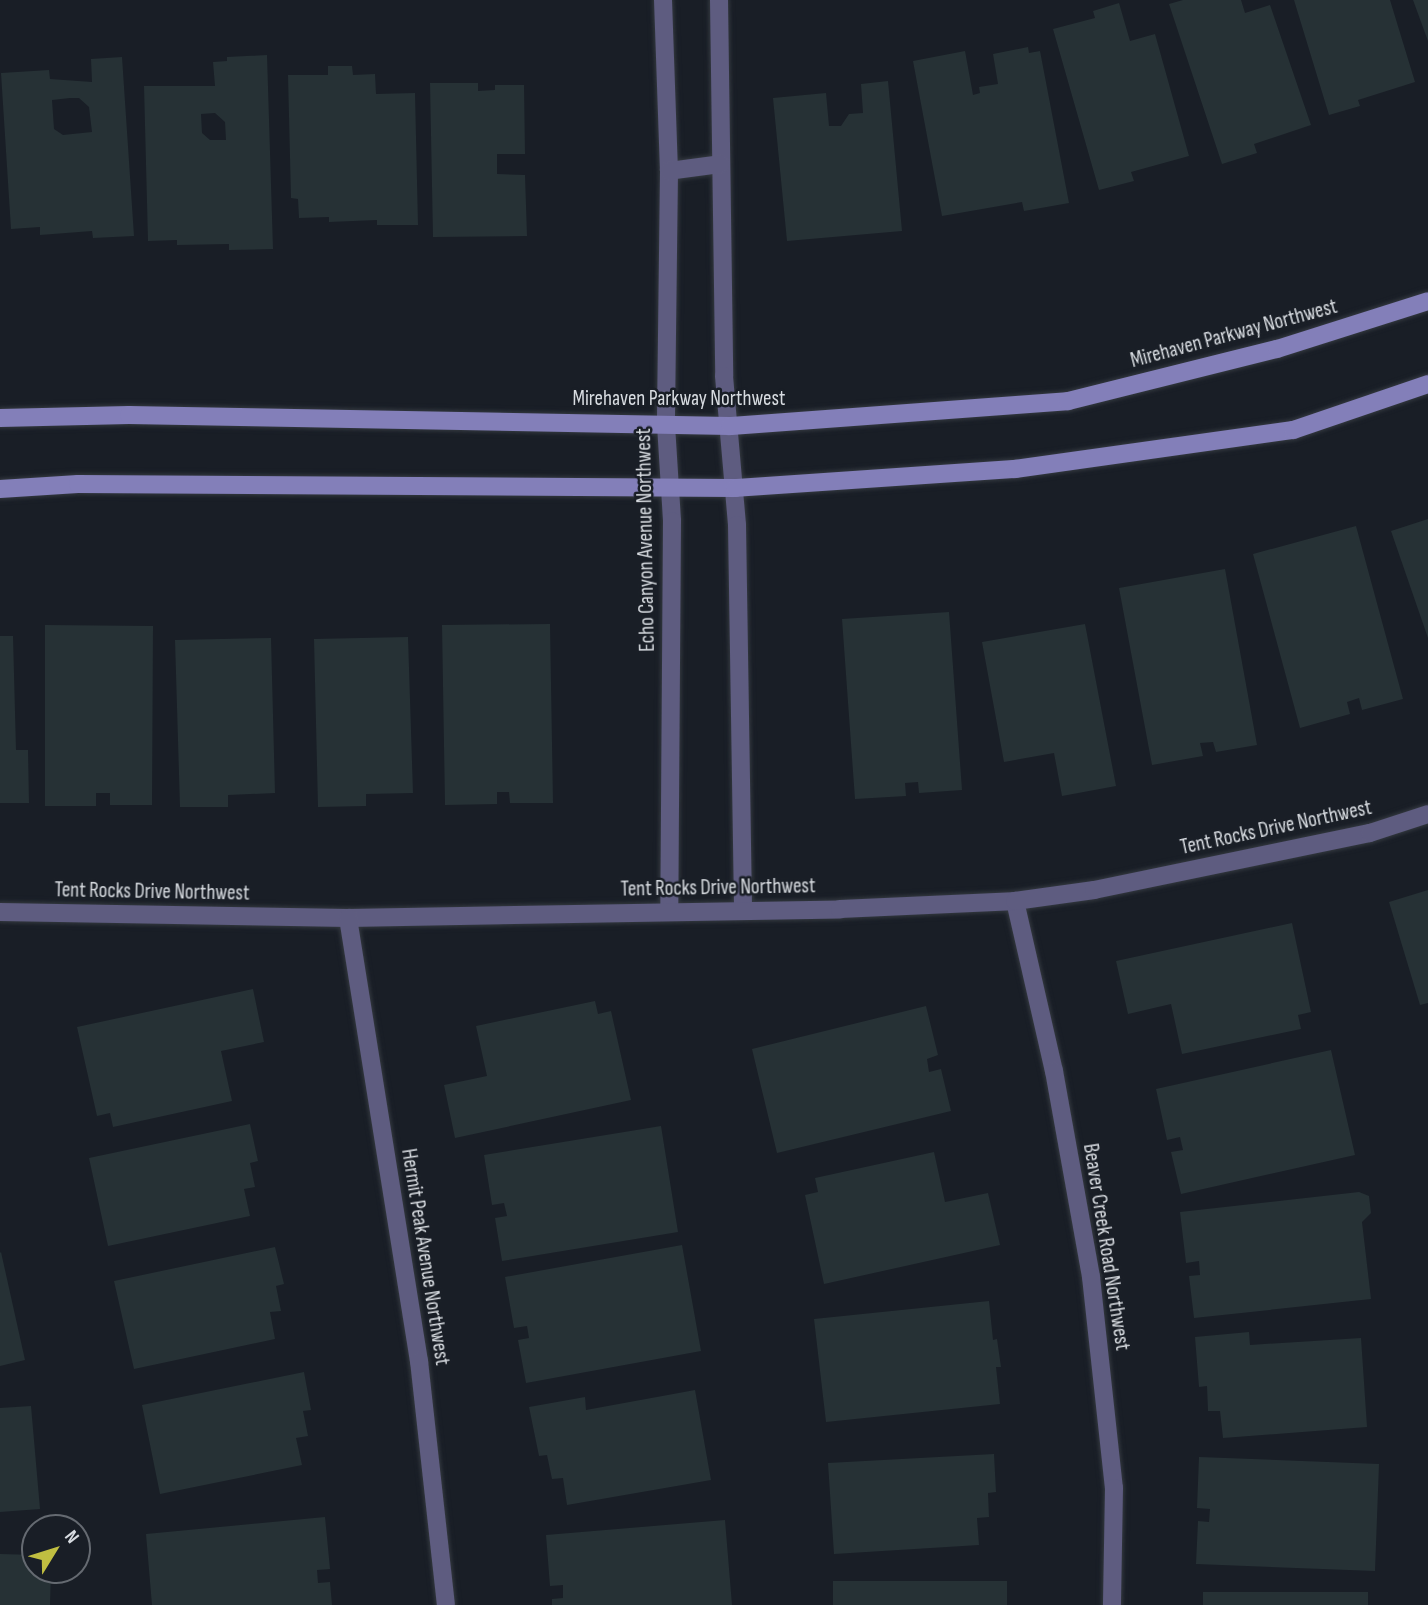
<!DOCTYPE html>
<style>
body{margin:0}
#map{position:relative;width:1428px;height:1605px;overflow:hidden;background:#191e26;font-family:"Sofia Sans Condensed",sans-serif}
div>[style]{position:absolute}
.building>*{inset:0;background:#263135;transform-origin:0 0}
.roads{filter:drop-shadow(0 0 2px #343940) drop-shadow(0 0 2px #343940)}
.street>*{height:18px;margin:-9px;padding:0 9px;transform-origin:9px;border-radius:9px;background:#5e5c80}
.secondary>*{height:18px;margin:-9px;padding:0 9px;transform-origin:9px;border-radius:9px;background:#837fb9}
span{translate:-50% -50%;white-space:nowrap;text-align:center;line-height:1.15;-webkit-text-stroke:5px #191e26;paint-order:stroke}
.street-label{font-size:21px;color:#d8dce1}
.north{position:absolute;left:21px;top:1514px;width:70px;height:70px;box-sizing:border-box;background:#191e26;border:2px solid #656a71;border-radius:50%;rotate:52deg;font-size:19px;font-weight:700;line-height:28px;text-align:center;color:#d8dce1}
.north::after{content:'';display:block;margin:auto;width:24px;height:32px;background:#c0be41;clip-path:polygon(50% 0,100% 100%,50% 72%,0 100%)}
</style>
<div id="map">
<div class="building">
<div style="clip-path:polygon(1183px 0,1241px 0,1245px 13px,1270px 5px,1311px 125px,1254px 144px,1257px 153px,1222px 164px,1169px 4px)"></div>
<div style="clip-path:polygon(1294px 0,1390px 0,1415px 82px,1358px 100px,1360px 106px,1329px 115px)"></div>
<div style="clip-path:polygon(1413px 0,1428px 0,1428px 41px)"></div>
<div style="clip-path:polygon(1119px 3px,1130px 41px,1155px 34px,1189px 156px,1131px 172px,1134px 181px,1099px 190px,1053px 29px,1095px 18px,1093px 11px)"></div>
<div style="clip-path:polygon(1028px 47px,1029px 53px,1040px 51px,1069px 203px,1024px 211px,1022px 202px,942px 216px,913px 61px,965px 51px,973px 95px,980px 93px,979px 87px,998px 84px,993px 54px)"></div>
<div style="clip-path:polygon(evenodd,267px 55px,273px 249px,229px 250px,229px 244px,177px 245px,177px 240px,148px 241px,144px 86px,215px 86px,213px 62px,227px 61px,227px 57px,267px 55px,215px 113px,225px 122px,226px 140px,210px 140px,202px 133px,201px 114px,215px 113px)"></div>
<div style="clip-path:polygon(evenodd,122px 57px,134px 236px,93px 238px,92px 231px,40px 235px,40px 227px,11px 229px,1px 73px,49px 70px,50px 79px,92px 82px,91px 59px,122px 57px,70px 98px,79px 98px,89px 107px,92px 132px,63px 135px,54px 129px,52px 100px,70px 98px)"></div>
<div style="clip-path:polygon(328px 66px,352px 66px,353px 75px,375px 74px,376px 94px,415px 93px,418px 225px,377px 225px,377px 220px,329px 222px,329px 217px,299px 218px,298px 199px,291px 198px,288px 75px,328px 75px)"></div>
<div style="clip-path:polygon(888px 81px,902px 231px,787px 241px,773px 98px,826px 93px,829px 126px,841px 126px,849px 114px,863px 113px,861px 84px)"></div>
<div style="clip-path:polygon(430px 83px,478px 83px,478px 91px,495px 90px,495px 85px,524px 85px,525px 154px,497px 154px,497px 174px,525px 175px,527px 236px,433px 237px)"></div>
<div style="clip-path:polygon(1428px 519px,1428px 638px,1391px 531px)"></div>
<div style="clip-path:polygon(1356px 526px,1403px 699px,1362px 710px,1359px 698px,1347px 702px,1350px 714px,1300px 728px,1253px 554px)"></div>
<div style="clip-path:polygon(1225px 569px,1257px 745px,1216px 752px,1213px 742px,1200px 743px,1203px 756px,1152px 765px,1119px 588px)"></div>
<div style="clip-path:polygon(949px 612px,962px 790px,919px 793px,918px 782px,905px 783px,906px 796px,855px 799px,842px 619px)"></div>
<div style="clip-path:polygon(550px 624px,553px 803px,510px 803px,509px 792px,497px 792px,497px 804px,445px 805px,442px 625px)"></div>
<div style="clip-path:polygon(1085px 624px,1116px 786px,1062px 796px,1054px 753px,1004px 762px,982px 642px)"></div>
<div style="clip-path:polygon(45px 625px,153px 626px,152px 805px,110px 805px,110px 793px,96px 793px,96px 806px,45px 806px)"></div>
<div style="clip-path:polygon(0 636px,13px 636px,16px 750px,28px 750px,29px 803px,0 803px)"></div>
<div style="clip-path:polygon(408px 637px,413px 793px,366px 794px,366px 806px,318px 807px,314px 639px)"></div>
<div style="clip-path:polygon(271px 638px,275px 793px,228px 795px,228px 807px,180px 807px,175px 640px)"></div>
<div style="clip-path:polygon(1428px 890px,1428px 1003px,1420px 1005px,1389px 902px)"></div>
<div style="clip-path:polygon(1292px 923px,1311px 1012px,1298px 1015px,1301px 1029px,1182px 1054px,1171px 1004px,1128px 1014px,1116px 961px)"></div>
<div style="clip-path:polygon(253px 989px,264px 1042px,221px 1051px,232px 1101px,113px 1127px,110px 1113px,97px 1116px,77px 1027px)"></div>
<div style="clip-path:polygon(595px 1001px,598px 1014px,611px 1011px,631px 1100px,455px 1138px,444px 1085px,487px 1076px,476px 1026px)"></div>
<div style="clip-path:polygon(926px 1006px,938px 1055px,927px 1059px,929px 1072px,941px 1069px,951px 1111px,777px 1153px,752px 1049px)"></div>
<div style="clip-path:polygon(1331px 1050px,1355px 1155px,1181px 1194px,1171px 1152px,1183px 1150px,1180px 1137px,1167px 1140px,1156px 1089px)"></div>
<div style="clip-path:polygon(250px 1124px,258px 1161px,250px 1163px,255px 1187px,244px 1189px,250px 1216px,108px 1246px,89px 1158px)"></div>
<div style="clip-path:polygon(661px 1126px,678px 1232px,502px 1261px,495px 1218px,507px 1216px,504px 1203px,492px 1205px,484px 1155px)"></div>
<div style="clip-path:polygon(934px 1152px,945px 1202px,988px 1193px,1000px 1245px,824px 1284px,805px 1195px,818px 1192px,815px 1178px)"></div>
<div style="clip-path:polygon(1359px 1192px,1369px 1196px,1371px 1213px,1362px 1222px,1371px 1299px,1194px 1318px,1189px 1276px,1200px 1275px,1199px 1261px,1186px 1263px,1180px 1212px)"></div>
<div style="clip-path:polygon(682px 1245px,701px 1351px,526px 1383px,518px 1340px,529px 1338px,527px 1326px,514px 1328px,505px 1277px)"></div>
<div style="clip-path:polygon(275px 1247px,284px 1284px,276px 1286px,281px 1311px,270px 1312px,275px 1339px,134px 1369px,114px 1281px)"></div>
<div style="clip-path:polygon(1px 1252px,25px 1360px,0 1366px,0 1253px)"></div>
<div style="clip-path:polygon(989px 1301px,993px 1340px,997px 1339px,1001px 1367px,996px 1367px,1000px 1404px,826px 1422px,814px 1319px)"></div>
<div style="clip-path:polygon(1249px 1332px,1250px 1345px,1361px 1338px,1367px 1427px,1223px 1438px,1220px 1411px,1208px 1411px,1207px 1386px,1199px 1387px,1195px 1337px)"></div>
<div style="clip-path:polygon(304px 1372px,311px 1410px,303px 1411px,308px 1436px,296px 1438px,302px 1465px,160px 1494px,142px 1405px)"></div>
<div style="clip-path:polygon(695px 1390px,711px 1480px,567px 1505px,563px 1478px,552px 1479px,547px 1455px,539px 1456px,529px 1407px,585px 1397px,586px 1410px)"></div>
<div style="clip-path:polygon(31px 1406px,40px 1509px,0 1512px,0 1408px)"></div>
<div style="clip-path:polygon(994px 1454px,996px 1492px,988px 1493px,989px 1517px,977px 1518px,979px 1545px,834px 1554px,828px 1463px)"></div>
<div style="clip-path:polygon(1199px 1457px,1379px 1464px,1375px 1571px,1196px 1564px,1198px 1521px,1209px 1522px,1210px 1509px,1197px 1508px)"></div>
<div style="clip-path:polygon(325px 1517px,330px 1569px,317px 1570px,318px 1583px,330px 1582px,332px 1605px,152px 1605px,146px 1534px)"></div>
<div style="clip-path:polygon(725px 1520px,732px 1605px,552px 1605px,552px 1599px,563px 1598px,563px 1585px,550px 1586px,546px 1535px)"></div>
<div style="clip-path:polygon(0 1554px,35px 1555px,35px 1570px,51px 1570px,50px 1605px,0 1605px)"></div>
<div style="left:833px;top:1581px;width:174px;height:24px"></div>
<div style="left:1203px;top:1592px;width:165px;height:13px"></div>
</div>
<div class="roads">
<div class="street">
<div style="left:663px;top:0;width:171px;rotate:88deg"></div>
<div style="left:669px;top:171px;width:254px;rotate:90.7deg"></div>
<div style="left:666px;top:425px;width:96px;rotate:86.4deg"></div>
<div style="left:672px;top:521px;width:391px;rotate:90.4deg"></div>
<div style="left:719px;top:0;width:376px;rotate:89.2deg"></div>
<div style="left:724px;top:376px;width:150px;rotate:85deg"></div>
<div style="left:737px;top:525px;width:384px;rotate:89.1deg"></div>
<div style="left:669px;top:171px;width:52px;rotate:-7.7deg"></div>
<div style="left:1015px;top:901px;width:174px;rotate:77.1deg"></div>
<div style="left:1054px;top:1071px;width:209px;rotate:79.8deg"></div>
<div style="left:1091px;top:1277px;width:212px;rotate:83.8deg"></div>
<div style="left:1114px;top:1488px;width:117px;rotate:91deg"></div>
<div style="left:0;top:912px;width:348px;rotate:1deg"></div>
<div style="left:348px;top:918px;width:492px;rotate:-1deg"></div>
<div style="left:840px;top:909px;width:175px;rotate:-2.6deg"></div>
<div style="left:1015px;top:901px;width:80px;rotate:-7.9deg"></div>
<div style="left:1094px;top:890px;width:282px;rotate:-11.7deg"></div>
<div style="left:1370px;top:833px;width:61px;rotate:-18.1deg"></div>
<div style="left:348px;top:918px;width:449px;rotate:80.9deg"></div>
<div style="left:419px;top:1361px;width:245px;rotate:83.7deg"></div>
</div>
<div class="secondary">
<div style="left:0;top:418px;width:129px;rotate:-1.3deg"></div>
<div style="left:129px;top:415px;width:601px;rotate:1.05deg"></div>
<div style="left:730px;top:426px;width:339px;rotate:-4.2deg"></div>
<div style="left:1068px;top:401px;width:215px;rotate:-14deg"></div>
<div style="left:1277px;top:349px;width:158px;rotate:-17.6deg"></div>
<div style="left:0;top:489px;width:78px;rotate:-3.7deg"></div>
<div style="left:78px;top:484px;width:657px;rotate:0.35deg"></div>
<div style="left:735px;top:488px;width:281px;rotate:-3.9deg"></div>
<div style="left:1015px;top:469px;width:281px;rotate:-8deg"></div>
<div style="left:1293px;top:430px;width:143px;rotate:-18.8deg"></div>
</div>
</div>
<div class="street-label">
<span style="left:1234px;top:334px;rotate:-15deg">Mirehaven Parkway Northwest</span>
<span style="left:679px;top:399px">Mirehaven Parkway Northwest</span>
<span style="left:646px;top:540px;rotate:-91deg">Echo Canyon Avenue Northwest</span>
<span style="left:1276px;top:828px;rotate:-12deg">Tent Rocks Drive Northwest</span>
<span style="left:718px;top:888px;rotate:-1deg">Tent Rocks Drive Northwest</span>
<span style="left:152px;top:892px;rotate:1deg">Tent Rocks Drive Northwest</span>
<span style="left:1106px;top:1247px;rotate:81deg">Beaver Creek Road Northwest</span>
<span style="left:425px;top:1257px;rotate:81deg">Hermit Peak Avenue Northwest</span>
</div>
<div class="north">N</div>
</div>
